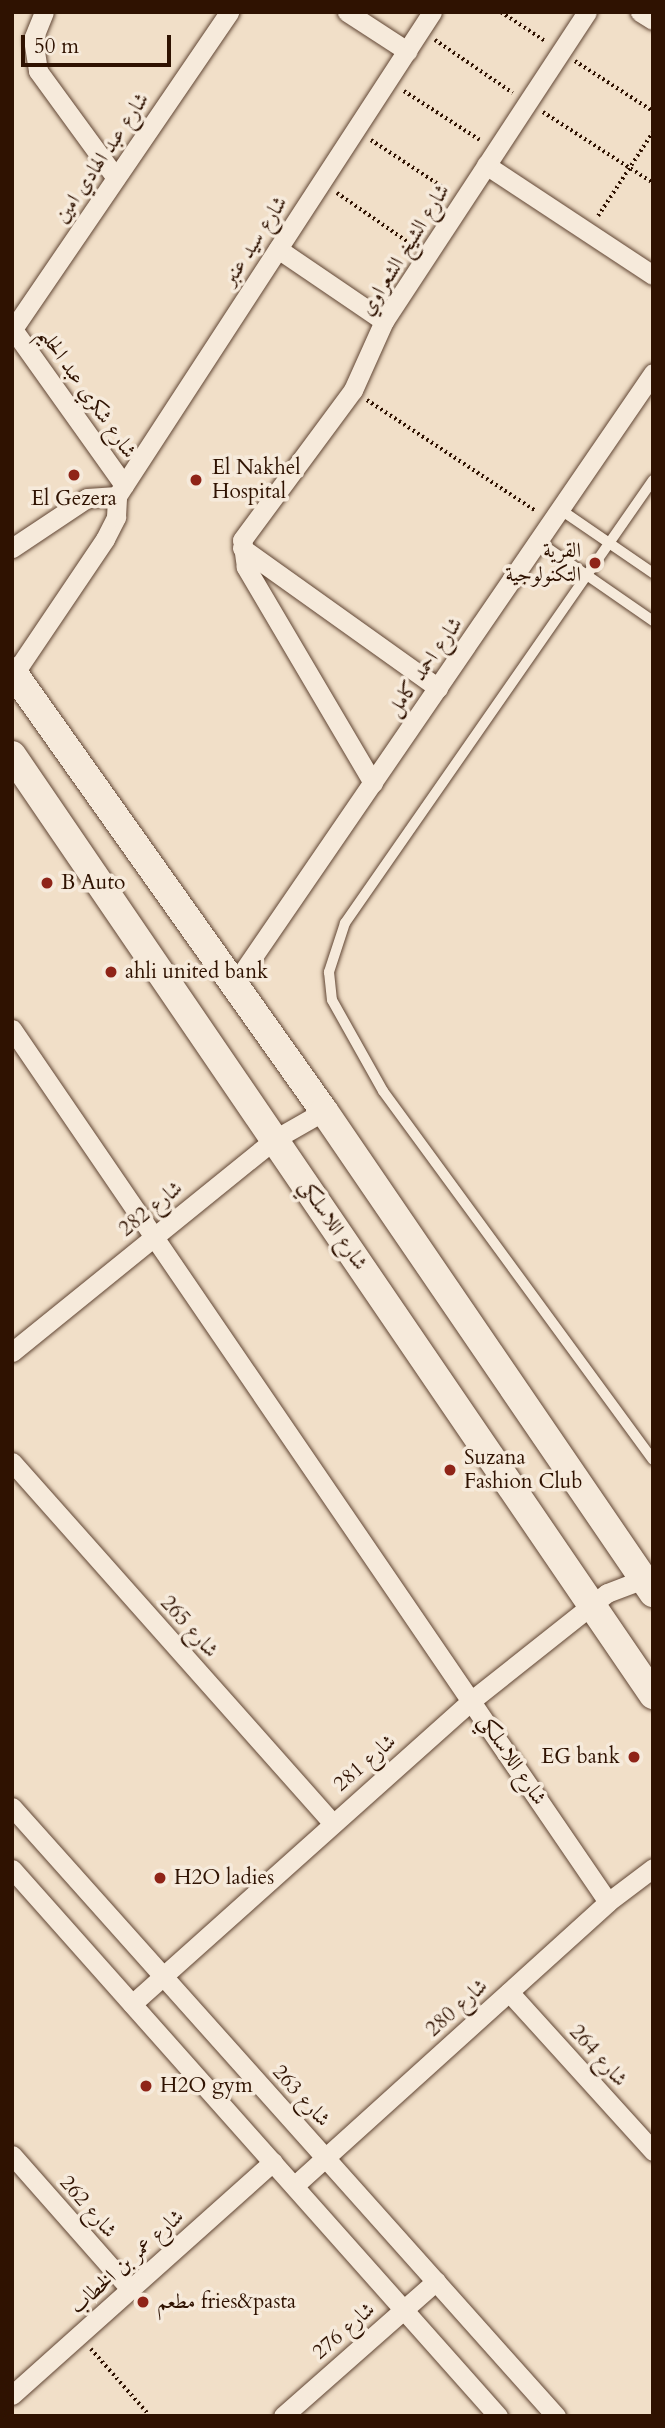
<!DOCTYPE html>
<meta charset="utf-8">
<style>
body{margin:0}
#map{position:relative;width:665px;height:2428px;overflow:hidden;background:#f1dfc8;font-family:Cardo,Amiri,serif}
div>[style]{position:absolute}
.path>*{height:3.5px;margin-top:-1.75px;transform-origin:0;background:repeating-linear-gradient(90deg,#2f1201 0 2px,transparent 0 5.5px)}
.roads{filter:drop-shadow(0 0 2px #604533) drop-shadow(0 0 2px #604533)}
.lane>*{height:10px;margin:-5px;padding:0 5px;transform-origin:5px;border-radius:5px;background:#f6eadb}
.street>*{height:19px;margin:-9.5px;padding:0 9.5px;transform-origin:9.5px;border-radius:9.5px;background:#f6eadb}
.secondary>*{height:28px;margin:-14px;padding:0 14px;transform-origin:14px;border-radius:14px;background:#f6eadb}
.dots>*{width:19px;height:19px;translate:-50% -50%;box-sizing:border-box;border:4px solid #f6eadb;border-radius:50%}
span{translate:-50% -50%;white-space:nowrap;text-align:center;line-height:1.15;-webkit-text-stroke:7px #f6eadb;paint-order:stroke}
.street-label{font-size:21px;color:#2f1201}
.poi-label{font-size:21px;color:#2f1201}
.left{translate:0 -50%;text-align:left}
.right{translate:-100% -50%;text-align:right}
.frame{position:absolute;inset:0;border:14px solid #2f1201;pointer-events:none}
.scale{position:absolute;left:21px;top:35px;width:150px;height:32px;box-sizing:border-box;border:4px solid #2f1201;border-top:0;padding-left:9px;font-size:21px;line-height:24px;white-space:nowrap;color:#2f1201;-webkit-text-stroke:5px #f6eadb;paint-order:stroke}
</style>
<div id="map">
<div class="path">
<div style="left:501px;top:12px;width:53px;rotate:33.4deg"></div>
<div style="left:435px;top:40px;width:94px;rotate:34.2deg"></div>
<div style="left:575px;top:61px;width:93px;rotate:32.7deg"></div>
<div style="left:404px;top:91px;width:90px;rotate:32.8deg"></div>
<div style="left:543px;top:112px;width:131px;rotate:32.8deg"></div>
<div style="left:371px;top:140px;width:91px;rotate:33.3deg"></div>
<div style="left:337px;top:193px;width:90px;rotate:34.6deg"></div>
<div style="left:598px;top:216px;width:100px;rotate:-56.8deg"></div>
<div style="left:367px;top:400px;width:202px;rotate:33.3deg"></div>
<div style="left:91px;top:2349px;width:89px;rotate:48.6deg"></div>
</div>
<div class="roads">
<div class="lane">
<div style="left:653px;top:480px;width:540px;rotate:124.81deg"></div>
<div style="left:345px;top:923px;width:52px;rotate:108.1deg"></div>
<div style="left:329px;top:972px;width:28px;rotate:84deg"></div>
<div style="left:332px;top:1000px;width:104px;rotate:60.7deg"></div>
<div style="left:383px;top:1091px;width:457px;rotate:53.8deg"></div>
<div style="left:561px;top:510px;width:112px;rotate:34.4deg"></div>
<div style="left:539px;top:542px;width:139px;rotate:34.7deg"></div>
</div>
<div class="street">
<div style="left:44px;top:12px;width:29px;rotate:112deg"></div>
<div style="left:33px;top:39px;width:32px;rotate:81deg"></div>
<div style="left:38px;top:71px;width:132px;rotate:53.9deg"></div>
<div style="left:347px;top:12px;width:72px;rotate:33deg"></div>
<div style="left:640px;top:12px;width:15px;rotate:32deg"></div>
<div style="left:486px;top:165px;width:200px;rotate:33.4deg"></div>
<div style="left:278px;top:249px;width:128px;rotate:34.2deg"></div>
<div style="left:12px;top:328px;width:193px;rotate:54.5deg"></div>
<div style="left:13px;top:329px;width:384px;rotate:-55.7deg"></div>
<div style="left:12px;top:548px;width:90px;rotate:-33.7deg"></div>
<div style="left:87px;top:498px;width:30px;rotate:-4deg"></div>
<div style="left:242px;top:548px;width:241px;rotate:35.5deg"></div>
<div style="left:14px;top:674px;width:163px;rotate:-56deg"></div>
<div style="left:105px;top:539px;width:25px;rotate:-63deg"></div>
<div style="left:116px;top:517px;width:21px;rotate:-87deg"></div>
<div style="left:117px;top:496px;width:577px;rotate:-56.94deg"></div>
<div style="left:373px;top:783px;width:251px;rotate:-120.5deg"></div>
<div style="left:246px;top:567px;width:27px;rotate:-98deg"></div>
<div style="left:242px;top:540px;width:187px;rotate:-53.5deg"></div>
<div style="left:353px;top:390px;width:76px;rotate:-65.8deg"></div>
<div style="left:384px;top:321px;width:370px;rotate:-56.7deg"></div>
<div style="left:233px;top:986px;width:743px;rotate:-55.58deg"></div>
<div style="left:12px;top:1029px;width:1057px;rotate:55.68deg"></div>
<div style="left:12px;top:1352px;width:338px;rotate:-39deg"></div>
<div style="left:275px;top:1139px;width:56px;rotate:-29.7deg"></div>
<div style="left:12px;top:1462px;width:482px;rotate:48.4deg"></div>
<div style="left:12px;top:1807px;width:817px;rotate:48.23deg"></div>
<div style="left:12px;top:1869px;width:732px;rotate:48.38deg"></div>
<div style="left:509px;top:1992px;width:215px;rotate:47.8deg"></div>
<div style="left:132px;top:2004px;width:456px;rotate:-41.8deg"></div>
<div style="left:472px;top:1700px;width:172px;rotate:-38.4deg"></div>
<div style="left:607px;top:1593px;width:39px;rotate:-21deg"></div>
<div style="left:12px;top:2155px;width:179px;rotate:48.6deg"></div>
<div style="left:294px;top:2186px;width:423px;rotate:-42.1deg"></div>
<div style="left:608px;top:1902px;width:56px;rotate:-37.1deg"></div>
<div style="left:12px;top:2395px;width:350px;rotate:-41.8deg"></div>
<div style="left:283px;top:2416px;width:204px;rotate:-41.4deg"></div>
</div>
<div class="secondary">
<div style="left:12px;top:671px;width:539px;rotate:54.66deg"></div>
<div style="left:324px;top:1111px;width:584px;rotate:55.68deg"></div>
<div style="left:12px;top:755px;width:1138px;rotate:55.71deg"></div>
</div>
</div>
<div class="dots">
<div style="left:74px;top:475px;background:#8f2418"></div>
<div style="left:196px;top:480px;background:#8f2418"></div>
<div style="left:595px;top:563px;background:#8f2418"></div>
<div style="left:47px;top:883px;background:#8f2418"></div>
<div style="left:111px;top:972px;background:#8f2418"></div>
<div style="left:450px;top:1470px;background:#8f2418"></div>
<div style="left:634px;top:1757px;background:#8f2418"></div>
<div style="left:160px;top:1878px;background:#8f2418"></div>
<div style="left:146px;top:2086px;background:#8f2418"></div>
<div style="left:143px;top:2302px;background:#8f2418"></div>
</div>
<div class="street-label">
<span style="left:102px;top:158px;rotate:-56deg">شارع عبد الهادي امين</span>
<span style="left:255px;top:241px;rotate:-57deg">شارع سيد عنبر</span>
<span style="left:405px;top:250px;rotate:-58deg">شارع الشيخ الشعراوي</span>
<span style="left:87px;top:393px;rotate:55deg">شارع شكري عبد الحليم</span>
<span style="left:425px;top:667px;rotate:-55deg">شارع احمد كامل</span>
<span style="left:151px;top:1209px;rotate:-39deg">شارع 282</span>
<span style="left:333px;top:1225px;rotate:56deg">شارع اللاسلكي</span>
<span style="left:189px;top:1627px;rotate:48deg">شارع 265</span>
<span style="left:512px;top:1760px;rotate:56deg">شارع اللاسلكي</span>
<span style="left:365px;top:1763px;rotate:-41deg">شارع 281</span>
<span style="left:457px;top:2008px;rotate:-42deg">شارع 280</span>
<span style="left:598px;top:2056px;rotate:48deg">شارع 264</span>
<span style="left:301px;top:2096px;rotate:48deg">شارع 263</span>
<span style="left:88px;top:2207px;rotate:49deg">شارع 262</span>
<span style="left:127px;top:2262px;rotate:-42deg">شارع عمر بن الخطاب</span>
<span style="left:344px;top:2331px;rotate:-41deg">شارع 276</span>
</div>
<div class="poi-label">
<span class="left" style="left:212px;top:480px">El Nakhel<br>Hospital</span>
<span style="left:74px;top:499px">El Gezera</span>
<span class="right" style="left:581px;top:563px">القرية<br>التكنولوجية</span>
<span class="left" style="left:61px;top:883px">B Auto</span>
<span class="left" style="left:125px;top:972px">ahli united bank</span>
<span class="left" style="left:464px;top:1470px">Suzana<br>Fashion Club</span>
<span class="right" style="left:620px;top:1757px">EG bank</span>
<span class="left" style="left:174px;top:1878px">H2O ladies</span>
<span class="left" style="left:160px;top:2086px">H2O gym</span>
<span class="left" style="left:157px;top:2302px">مطعم fries&amp;pasta</span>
</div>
<div class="frame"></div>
<div class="scale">50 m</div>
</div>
